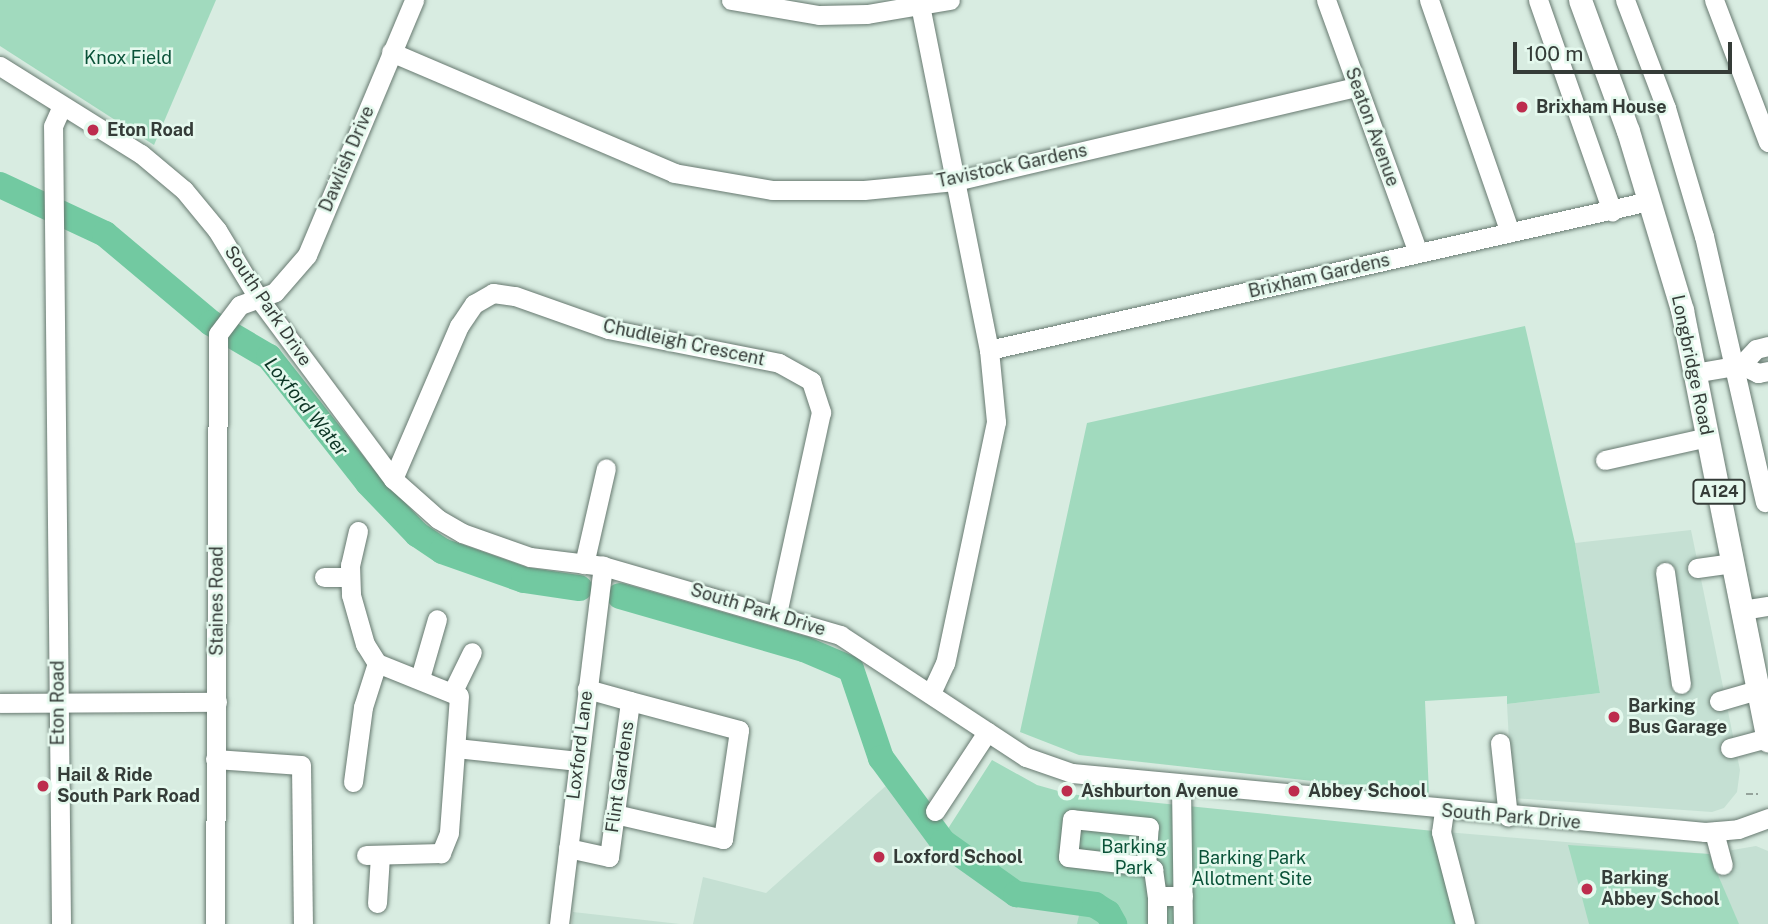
<!DOCTYPE html>
<style>
body{margin:0}
#map{position:relative;width:1768px;height:924px;overflow:hidden;background:#d8ece1;font-family:"Public Sans",sans-serif}
div>[style]{position:absolute}
.built>*{inset:0;background:#c5e0d3}
.green>*{inset:0;background:#a1dabe}
.river>*{height:26px;margin:-13px;padding:0 13px;transform-origin:13px;border-radius:13px;background:#72c9a1}
.path>*{height:2.5px;margin-top:-1.25px;transform-origin:0;background:repeating-linear-gradient(90deg,#95a39b 0 7px,transparent 0 10.5px)}
.roads{filter:drop-shadow(0 0 2px #677970) drop-shadow(0 0 2px #677970)}
.minor>*{height:19px;margin:-9.5px;padding:0 9.5px;transform-origin:9.5px;border-radius:9.5px;background:#fff}
.major>*{height:23px;margin:-11.5px;padding:0 11.5px;transform-origin:11.5px;border-radius:11.5px;background:#fff}
.dots>*{width:19px;height:19px;translate:-50% -50%;box-sizing:border-box;border:4px solid #e5f9ee;border-radius:50%}
span{translate:-50% -50%;white-space:nowrap;text-align:center;line-height:1.15;-webkit-text-stroke:5px #e5f9ee;paint-order:stroke}
.shield-label span{padding:2px 5px;background:#e5f9ee;border:2px solid;border-radius:5px;-webkit-text-stroke-width:0}
.shield-label{font-size:16px;color:#353c38;font-weight:700}
.park-label{font-size:18px;color:#0a5238}
.poi-label{font-size:18px;color:#353c38;font-weight:700}
.left{translate:0 -50%;text-align:left}
.street-label{font-size:18px;color:#353c38}
.water-label{font-size:19px;color:#0d3525;font-style:italic}
.scale{position:absolute;left:1513px;top:42px;width:219px;height:32px;box-sizing:border-box;border:4px solid #353c38;border-top:0;padding-left:9px;font-size:21px;line-height:24px;white-space:nowrap;color:#353c38;-webkit-text-stroke:5px #e5f9ee;paint-order:stroke}
</style>
<div id="map">
<div class="built">
<div style="clip-path:polygon(1691px 530px,1740px 770px,1737px 792px,1724px 808px,1712px 812px,1512px 798px,1507px 704px,1600px 693px,1575px 543px)"></div>
<div style="clip-path:polygon(888px 784px,928px 841px,999px 893px,1024px 904px,1092px 913px,1105px 924px,693px 924px,703px 877px,766px 893px)"></div>
<div style="clip-path:polygon(1434px 831px,1709px 854px,1756px 846px,1768px 851px,1768px 924px,1459px 924px)"></div>
<div style="clip-path:polygon(573px 912px,680px 924px,572px 924px)"></div>
</div>
<div class="green">
<div style="clip-path:polygon(0 0,216px 0,154px 145px,0 46px)"></div>
<div style="clip-path:polygon(1525px 326px,1575px 543px,1600px 693px,1507px 704px,1507px 696px,1425px 701px,1429px 794px,1079px 755px,1020px 732px,1087px 423px)"></div>
<div style="clip-path:polygon(992px 760px,1037px 785px,1069px 794px,1434px 831px,1459px 924px,1117px 924px,1102px 904px,1016px 890px,942px 838px)"></div>
<div style="clip-path:polygon(1568px 845px,1709px 854px,1739px 924px,1589px 924px)"></div>
<div style="clip-path:polygon(1080px 911px,1098px 915px,1105px 924px,1077px 924px)"></div>
</div>
<div class="river">
<div style="left:0;top:185px;width:116px;rotate:25deg"></div>
<div style="left:105px;top:234px;width:138px;rotate:40deg"></div>
<div style="left:211px;top:323px;width:67px;rotate:30.4deg"></div>
<div style="left:269px;top:357px;width:160px;rotate:51.8deg"></div>
<div style="left:368px;top:483px;width:71px;rotate:46.1deg"></div>
<div style="left:417px;top:534px;width:30px;rotate:34deg"></div>
<div style="left:442px;top:551px;width:87px;rotate:19.5deg"></div>
<div style="left:524px;top:580px;width:56px;rotate:8.3deg"></div>
<div style="left:620px;top:596px;width:191px;rotate:16.1deg"></div>
<div style="left:804px;top:649px;width:51px;rotate:23.1deg"></div>
<div style="left:851px;top:669px;width:94px;rotate:71.4deg"></div>
<div style="left:881px;top:758px;width:104px;rotate:53.6deg"></div>
<div style="left:943px;top:842px;width:90px;rotate:35.5deg"></div>
<div style="left:1016px;top:894px;width:80px;rotate:7.9deg"></div>
<div style="left:1095px;top:905px;width:15px;rotate:32deg"></div>
<div style="left:1108px;top:913px;width:13px;rotate:61deg"></div>
</div>
<div class="path">
<div style="left:1746px;top:794px;width:12px"></div>
</div>
<div class="roads">
<div class="minor">
<div style="left:731px;top:0;width:89px;rotate:9.7deg"></div>
<div style="left:819px;top:15px;width:48px;rotate:-1.2deg"></div>
<div style="left:867px;top:14px;width:84px;rotate:-9.6deg"></div>
<div style="left:919px;top:0;width:357px;rotate:78.7deg"></div>
<div style="left:989px;top:350px;width:72px;rotate:84.4deg"></div>
<div style="left:996px;top:422px;width:246px;rotate:101.9deg"></div>
<div style="left:945px;top:663px;width:33px;rotate:115deg"></div>
<div style="left:1326px;top:0;width:269px;rotate:70deg"></div>
<div style="left:1429px;top:0;width:246px;rotate:70.8deg"></div>
<div style="left:1538px;top:0;width:224px;rotate:70.7deg"></div>
<div style="left:1625px;top:0;width:116px;rotate:69.2deg"></div>
<div style="left:1666px;top:108px;width:134px;rotate:73.5deg"></div>
<div style="left:1704px;top:236px;width:273px;rotate:77.1deg"></div>
<div style="left:1714px;top:0;width:152px;rotate:69.2deg"></div>
<div style="left:391px;top:52px;width:308px;rotate:23.1deg"></div>
<div style="left:674px;top:173px;width:99px;rotate:9.8deg"></div>
<div style="left:772px;top:190px;width:92px"></div>
<div style="left:864px;top:190px;width:91px;rotate:-5.6deg"></div>
<div style="left:955px;top:181px;width:413px;rotate:-13.2deg"></div>
<div style="left:0;top:66px;width:166px;rotate:32deg"></div>
<div style="left:141px;top:154px;width:56px;rotate:39.9deg"></div>
<div style="left:184px;top:190px;width:52px;rotate:50.5deg"></div>
<div style="left:217px;top:230px;width:77px;rotate:58.8deg"></div>
<div style="left:257px;top:296px;width:228px;rotate:53.4deg"></div>
<div style="left:393px;top:479px;width:60px;rotate:41.6deg"></div>
<div style="left:438px;top:519px;width:28px;rotate:30deg"></div>
<div style="left:462px;top:533px;width:72px;rotate:19.4deg"></div>
<div style="left:530px;top:557px;width:74px;rotate:7deg"></div>
<div style="left:603px;top:566px;width:247px;rotate:16.2deg"></div>
<div style="left:840px;top:635px;width:222px;rotate:33.3deg"></div>
<div style="left:1026px;top:757px;width:49px;rotate:19.2deg"></div>
<div style="left:1072px;top:773px;width:636px;rotate:5.32deg"></div>
<div style="left:1705px;top:832px;width:33px;rotate:-5deg"></div>
<div style="left:1738px;top:829px;width:32px;rotate:-20deg"></div>
<div style="left:1768px;top:346px;width:12px;rotate:166deg"></div>
<div style="left:1756px;top:349px;width:22px;rotate:133deg"></div>
<div style="left:1741px;top:365px;width:19px;rotate:25deg"></div>
<div style="left:1758px;top:373px;width:10px;rotate:-11deg"></div>
<div style="left:989px;top:350px;width:677px;rotate:-12.72deg"></div>
<div style="left:1694px;top:373px;width:48px;rotate:-9.7deg"></div>
<div style="left:1605px;top:460px;width:106px;rotate:-12.6deg"></div>
<div style="left:393px;top:479px;width:167px;rotate:-66.7deg"></div>
<div style="left:459px;top:326px;width:27px;rotate:-56deg"></div>
<div style="left:474px;top:304px;width:22px;rotate:-30deg"></div>
<div style="left:493px;top:293px;width:22px;rotate:8deg"></div>
<div style="left:515px;top:296px;width:99px;rotate:19.5deg"></div>
<div style="left:608px;top:329px;width:174px;rotate:11.2deg"></div>
<div style="left:779px;top:363px;width:37px;rotate:29deg"></div>
<div style="left:811px;top:381px;width:33px;rotate:72deg"></div>
<div style="left:821px;top:412px;width:206px;rotate:102.3deg"></div>
<div style="left:358px;top:531px;width:35px;rotate:103deg"></div>
<div style="left:350px;top:565px;width:30px;rotate:88deg"></div>
<div style="left:351px;top:595px;width:51px;rotate:74.1deg"></div>
<div style="left:365px;top:644px;width:22px;rotate:58deg"></div>
<div style="left:377px;top:663px;width:88px;rotate:21.9deg"></div>
<div style="left:459px;top:696px;width:137px;rotate:94.2deg"></div>
<div style="left:449px;top:833px;width:22px;rotate:112deg"></div>
<div style="left:441px;top:853px;width:75px;rotate:178.5deg"></div>
<div style="left:584px;top:564px;width:98px;rotate:-77.1deg"></div>
<div style="left:1697px;top:568px;width:36px;rotate:-8deg"></div>
<div style="left:1665px;top:572px;width:113px;rotate:81.9deg"></div>
<div style="left:324px;top:577px;width:26px"></div>
<div style="left:1742px;top:610px;width:26px;rotate:-9deg"></div>
<div style="left:420px;top:678px;width:61px;rotate:-73.9deg"></div>
<div style="left:453px;top:691px;width:43px;rotate:-64deg"></div>
<div style="left:1719px;top:701px;width:40px;rotate:-16deg"></div>
<div style="left:0;top:703px;width:217px;rotate:-0.3deg"></div>
<div style="left:1500px;top:743px;width:74px;rotate:83.8deg"></div>
<div style="left:456px;top:748px;width:123px;rotate:6.1deg"></div>
<div style="left:1730px;top:748px;width:39px;rotate:-15deg"></div>
<div style="left:215px;top:759px;width:86px;rotate:4deg"></div>
<div style="left:301px;top:765px;width:159px;rotate:89.3deg"></div>
<div style="left:353px;top:782px;width:76px;rotate:-82.4deg"></div>
<div style="left:363px;top:707px;width:46px;rotate:-72.3deg"></div>
<div style="left:1181px;top:786px;width:138px;rotate:89.2deg"></div>
<div style="left:935px;top:811px;width:95px;rotate:-56.6deg"></div>
<div style="left:1444px;top:811px;width:21px;rotate:98deg"></div>
<div style="left:1441px;top:832px;width:95px;rotate:75.4deg"></div>
<div style="left:615px;top:814px;width:111px;rotate:13deg"></div>
<div style="left:723px;top:839px;width:110px;rotate:-81.6deg"></div>
<div style="left:739px;top:730px;width:113px;rotate:-165.1deg"></div>
<div style="left:1714px;top:832px;width:34px;rotate:75deg"></div>
<div style="left:568px;top:848px;width:42px;rotate:12.4deg"></div>
<div style="left:609px;top:857px;width:157px;rotate:-82.3deg"></div>
<div style="left:630px;top:701px;width:45px;rotate:-164.4deg"></div>
<div style="left:1146px;top:866px;width:39px;rotate:-86deg"></div>
<div style="left:1149px;top:827px;width:77px;rotate:-174.1deg"></div>
<div style="left:1072px;top:819px;width:38px;rotate:96deg"></div>
<div style="left:1068px;top:857px;width:79px;rotate:6.6deg"></div>
<div style="left:1146px;top:866px;width:8px;rotate:23deg"></div>
<div style="left:1153px;top:869px;width:27px;rotate:82deg"></div>
<div style="left:1157px;top:896px;width:26px"></div>
<div style="left:1157px;top:896px;width:27px;rotate:90deg"></div>
<div style="left:377px;top:903px;width:48px;rotate:-86.4deg"></div>
<div style="left:61px;top:924px;width:798px;rotate:-90.57deg"></div>
<div style="left:53px;top:126px;width:22px;rotate:-66deg"></div>
<div style="left:215px;top:924px;width:590px;rotate:-89.71deg"></div>
<div style="left:218px;top:334px;width:36px;rotate:-53deg"></div>
<div style="left:240px;top:305px;width:37px;rotate:-20deg"></div>
<div style="left:275px;top:292px;width:49px;rotate:-49.1deg"></div>
<div style="left:307px;top:255px;width:277px;rotate:-67.2deg"></div>
<div style="left:559px;top:924px;width:361px;rotate:-83deg"></div>
</div>
<div class="major">
<div style="left:1580px;top:0;width:140px;rotate:69.9deg"></div>
<div style="left:1628px;top:131px;width:187px;rotate:73.2deg"></div>
<div style="left:1682px;top:310px;width:439px;rotate:78.7deg"></div>
</div>
</div>
<div class="dots">
<div style="left:1522px;top:107px;background:#bd2d4e"></div>
<div style="left:93px;top:130px;background:#bd2d4e"></div>
<div style="left:1614px;top:717px;background:#bd2d4e"></div>
<div style="left:43px;top:786px;background:#bd2d4e"></div>
<div style="left:1067px;top:791px;background:#bd2d4e"></div>
<div style="left:1294px;top:791px;background:#bd2d4e"></div>
<div style="left:879px;top:857px;background:#bd2d4e"></div>
<div style="left:1587px;top:889px;background:#bd2d4e"></div>
</div>
<div class="shield-label">
<span style="left:1719px;top:492px">A124</span>
</div>
<div class="park-label">
<span style="left:128px;top:58px">Knox Field</span>
<span style="left:1134px;top:858px">Barking<br>Park</span>
<span style="left:1252px;top:869px">Barking Park<br>Allotment Site</span>
</div>
<div class="poi-label">
<span class="left" style="left:1536px;top:107px">Brixham House</span>
<span class="left" style="left:107px;top:130px">Eton Road</span>
<span class="left" style="left:1628px;top:717px">Barking<br>Bus Garage</span>
<span class="left" style="left:57px;top:786px">Hail &amp; Ride<br>South Park Road</span>
<span class="left" style="left:1081px;top:791px">Ashburton Avenue</span>
<span class="left" style="left:1308px;top:791px">Abbey School</span>
<span class="left" style="left:893px;top:857px">Loxford School</span>
<span class="left" style="left:1601px;top:889px">Barking<br>Abbey School</span>
</div>
<div class="street-label">
<span style="left:1372px;top:127px;rotate:70deg">Seaton Avenue</span>
<span style="left:347px;top:159px;rotate:-67deg">Dawlish Drive</span>
<span style="left:1012px;top:166px;rotate:-12deg">Tavistock Gardens</span>
<span style="left:1319px;top:276px;rotate:-13deg">Brixham Gardens</span>
<span style="left:268px;top:306px;rotate:56deg">South Park Drive</span>
<span style="left:684px;top:343px;rotate:12deg">Chudleigh Crescent</span>
<span style="left:1692px;top:365px;rotate:78deg">Longbridge Road</span>
<span style="left:217px;top:601px;rotate:-90deg">Staines Road</span>
<span style="left:758px;top:610px;rotate:17deg">South Park Drive</span>
<span style="left:58px;top:703px;rotate:-90deg">Eton Road</span>
<span style="left:580px;top:745px;rotate:-83deg">Loxford Lane</span>
<span style="left:620px;top:777px;rotate:-82deg">Flint Gardens</span>
<span style="left:1511px;top:817px;rotate:5deg">South Park Drive</span>
</div>
<div class="water-label">
<span style="left:306px;top:407px;rotate:51deg">Loxford Water</span>
</div>
<div class="scale">100 m</div>
</div>
